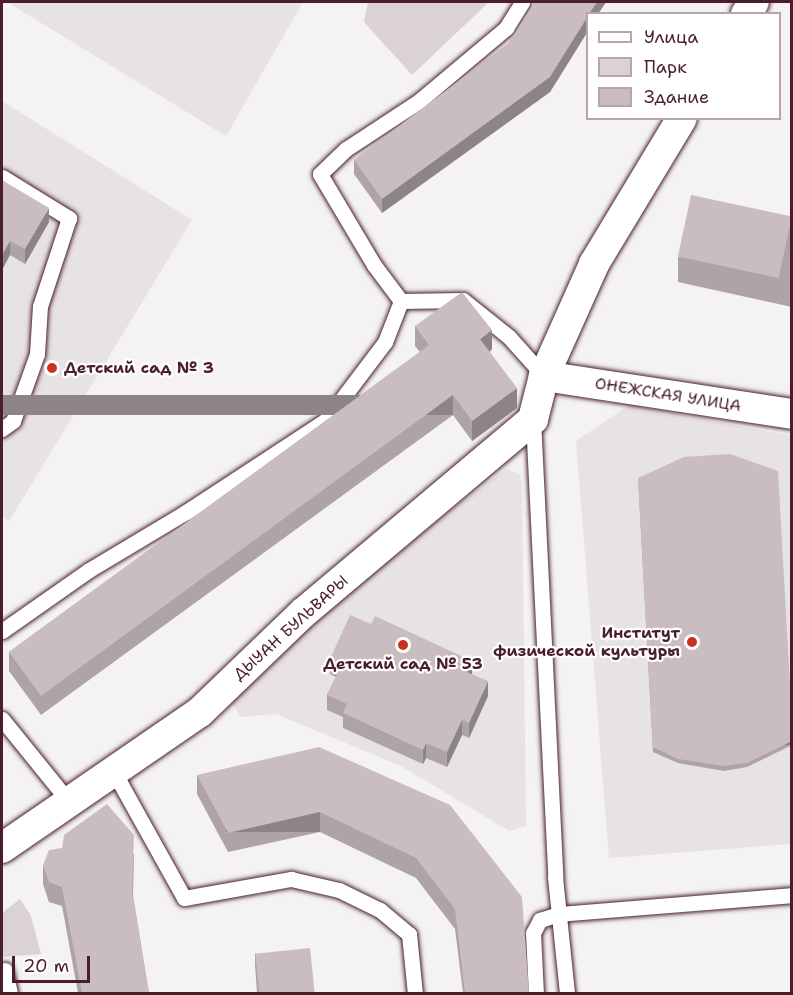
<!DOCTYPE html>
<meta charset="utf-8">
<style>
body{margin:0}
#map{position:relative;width:793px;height:995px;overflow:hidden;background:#f4f2f2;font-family:"Shantell Sans",sans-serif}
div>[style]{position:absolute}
.built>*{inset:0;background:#e7e2e3}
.green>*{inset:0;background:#dbd2d5}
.roads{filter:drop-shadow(0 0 2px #4a1f2b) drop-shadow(0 0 2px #4a1f2b)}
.lane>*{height:15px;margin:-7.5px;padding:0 7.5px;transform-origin:7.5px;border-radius:7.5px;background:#fff}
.street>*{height:30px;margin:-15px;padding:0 15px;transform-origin:15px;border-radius:15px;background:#fff}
.wall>*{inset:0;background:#aea3a6}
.shaded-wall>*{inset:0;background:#8d8487;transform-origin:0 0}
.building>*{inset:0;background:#cabdc1;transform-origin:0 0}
.dots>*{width:16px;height:16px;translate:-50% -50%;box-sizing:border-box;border:3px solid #fff;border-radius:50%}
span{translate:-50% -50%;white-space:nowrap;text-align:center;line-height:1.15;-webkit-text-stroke:4.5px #fff;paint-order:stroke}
.poi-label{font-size:16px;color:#4a1f2b;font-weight:700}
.left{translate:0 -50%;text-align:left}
.right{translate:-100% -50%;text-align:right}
.street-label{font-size:16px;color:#4a1f2b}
.frame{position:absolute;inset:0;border:3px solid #4a1f2b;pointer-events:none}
.legend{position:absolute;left:586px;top:12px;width:195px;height:108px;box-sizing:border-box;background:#fff;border:2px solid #b7a5aa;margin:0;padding:8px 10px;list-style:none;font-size:18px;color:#4a1f2b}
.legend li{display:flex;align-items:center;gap:12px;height:30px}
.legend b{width:30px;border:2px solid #b7a5aa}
.scale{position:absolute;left:12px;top:956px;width:78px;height:27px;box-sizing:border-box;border:3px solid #4a1f2b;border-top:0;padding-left:8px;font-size:18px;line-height:21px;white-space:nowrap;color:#4a1f2b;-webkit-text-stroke:4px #fff;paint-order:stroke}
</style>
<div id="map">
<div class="built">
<div style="clip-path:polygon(7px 2px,303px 2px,226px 136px)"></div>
<div style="clip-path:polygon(2px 101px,192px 220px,9px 521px,2px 516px)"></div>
<div style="clip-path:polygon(630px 405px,791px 436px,791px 844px,609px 858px,576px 441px)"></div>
<div style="clip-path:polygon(506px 469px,519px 474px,522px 483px,526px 826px,509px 831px,401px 766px,276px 714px,240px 717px,231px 700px,302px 621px)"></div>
</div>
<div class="green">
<div style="clip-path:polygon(368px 2px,489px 2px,412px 75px,364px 22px)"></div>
<div style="clip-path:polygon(20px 899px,31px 916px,41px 954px,2px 957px,2px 913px)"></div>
</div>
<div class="roads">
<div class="lane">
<div style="left:2px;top:177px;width:79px;rotate:31.5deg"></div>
<div style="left:69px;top:218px;width:93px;rotate:108.2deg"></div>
<div style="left:40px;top:306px;width:48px;rotate:93.6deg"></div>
<div style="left:37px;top:354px;width:71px;rotate:109.7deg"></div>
<div style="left:13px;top:421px;width:14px;rotate:144deg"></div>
<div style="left:401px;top:301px;width:62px;rotate:-0.9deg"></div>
<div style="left:463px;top:300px;width:59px;rotate:38.8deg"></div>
<div style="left:509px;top:337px;width:52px;rotate:48.1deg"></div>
<div style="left:533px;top:419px;width:459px;rotate:87.2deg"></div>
<div style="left:555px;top:877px;width:118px;rotate:84.1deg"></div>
<div style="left:2px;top:631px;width:106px;rotate:-35deg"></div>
<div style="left:89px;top:570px;width:113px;rotate:-30.9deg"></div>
<div style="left:186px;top:512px;width:168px;rotate:-33.3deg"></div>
<div style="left:326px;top:420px;width:98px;rotate:-52.9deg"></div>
<div style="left:385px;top:342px;width:44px;rotate:-68.7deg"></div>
<div style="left:401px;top:301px;width:45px;rotate:-126.9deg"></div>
<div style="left:374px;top:265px;width:106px;rotate:-120.7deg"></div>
<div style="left:320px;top:174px;width:36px;rotate:-44deg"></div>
<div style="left:346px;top:149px;width:87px;rotate:-33.3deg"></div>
<div style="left:419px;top:101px;width:114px;rotate:-40deg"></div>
<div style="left:506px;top:28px;width:31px;rotate:-58deg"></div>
<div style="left:2px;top:719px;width:108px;rotate:51deg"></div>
<div style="left:114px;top:772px;width:144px;rotate:60.9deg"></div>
<div style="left:184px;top:898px;width:109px;rotate:-10.1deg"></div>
<div style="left:291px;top:879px;width:49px;rotate:12.9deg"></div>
<div style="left:339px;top:890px;width:46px;rotate:26deg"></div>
<div style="left:380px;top:910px;width:38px;rotate:40deg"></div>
<div style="left:409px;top:934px;width:60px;rotate:84.3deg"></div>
<div style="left:5px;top:970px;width:25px;rotate:78deg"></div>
<div style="left:536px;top:994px;width:61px;rotate:-92.8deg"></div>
<div style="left:533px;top:933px;width:15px;rotate:-62deg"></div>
<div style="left:540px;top:920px;width:19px;rotate:-18deg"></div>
<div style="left:558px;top:914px;width:235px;rotate:-4.6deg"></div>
</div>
<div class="street">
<div style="left:746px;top:14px;width:14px;rotate:-56deg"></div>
<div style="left:544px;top:376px;width:251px;rotate:8.7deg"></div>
<div style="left:2px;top:848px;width:240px;rotate:-34.5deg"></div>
<div style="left:200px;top:712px;width:143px;rotate:-43.9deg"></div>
<div style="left:303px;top:613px;width:301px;rotate:-40.1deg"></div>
<div style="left:533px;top:419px;width:44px;rotate:-75.7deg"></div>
<div style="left:544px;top:376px;width:123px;rotate:-65.9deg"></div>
<div style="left:594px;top:264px;width:170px;rotate:-58.9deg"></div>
</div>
</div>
<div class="wall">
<div style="clip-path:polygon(535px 2px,606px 2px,598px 14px,588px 14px,588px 31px,550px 92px,382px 213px,354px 174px,354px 160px,509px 43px)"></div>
<div style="clip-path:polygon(2px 180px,49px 222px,25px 264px,10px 255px,2px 270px)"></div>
<div style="clip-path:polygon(792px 217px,792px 307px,678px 282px,678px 257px)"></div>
<div style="clip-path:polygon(415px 326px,492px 349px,490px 352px,517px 408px,472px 441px,453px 415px,41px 715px,9px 671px,9px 652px,420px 352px,415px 346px)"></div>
<div style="clip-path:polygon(638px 478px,792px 721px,792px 745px,747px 767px,724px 771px,678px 763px,653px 752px)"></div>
<div style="clip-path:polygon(330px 659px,472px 674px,488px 696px,469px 738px,462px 735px,447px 767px,426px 758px,423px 764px,343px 728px,343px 717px,327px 710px,327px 695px,336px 677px,330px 674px)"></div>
<div style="clip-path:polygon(197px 775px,450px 805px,529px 993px,463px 993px,455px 929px,416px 878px,320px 832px,228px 852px,197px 794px)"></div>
<div style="clip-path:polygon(134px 854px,133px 896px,149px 993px,78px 993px,62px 906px,49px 902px,43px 884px,43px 865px)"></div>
<div style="clip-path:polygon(255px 953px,315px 993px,257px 993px,255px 964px)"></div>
</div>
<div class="shaded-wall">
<div style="clip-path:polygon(597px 2px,606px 2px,598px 14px,589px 14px)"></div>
<div style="clip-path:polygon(588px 16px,588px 31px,550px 92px,382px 213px,382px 199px)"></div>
<div style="clip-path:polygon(49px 208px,49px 222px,25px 264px,25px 249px)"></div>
<div style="clip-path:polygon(10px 241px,10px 255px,2px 270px,2px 255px)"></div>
<div style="clip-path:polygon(492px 330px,492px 349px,480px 359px,480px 339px)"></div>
<div style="clip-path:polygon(517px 388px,517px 408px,472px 441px,472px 421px)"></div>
<div style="left:453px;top:395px;width:20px;height:510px;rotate:90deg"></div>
<div style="clip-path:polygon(472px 661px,472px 676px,467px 672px)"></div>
<div style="clip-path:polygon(488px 681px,488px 696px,469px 738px,469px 723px)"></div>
<div style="clip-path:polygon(462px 720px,462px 735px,447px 767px,447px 752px)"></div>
<div style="left:792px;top:741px;width:4px;height:50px;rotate:90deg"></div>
<div style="clip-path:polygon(426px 743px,426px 758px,423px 764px,423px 750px)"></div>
<div style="left:320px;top:812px;width:20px;height:94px;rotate:90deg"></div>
</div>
<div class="building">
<div style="clip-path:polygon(535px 2px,597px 2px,589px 14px,588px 14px,588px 16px,550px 77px,382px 199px,354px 160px,509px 43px)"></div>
<div style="clip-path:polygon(2px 180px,49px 208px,25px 249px,10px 241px,2px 255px)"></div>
<div style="left:691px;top:195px;width:103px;height:63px;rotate:12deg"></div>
<div style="clip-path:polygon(462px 292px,492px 330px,480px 339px,517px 388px,472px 421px,453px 395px,41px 696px,9px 652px,429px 345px,415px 326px)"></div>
<div style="clip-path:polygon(730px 454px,778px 471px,792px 721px,792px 741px,747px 763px,724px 766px,678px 759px,653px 747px,638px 478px,684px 457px)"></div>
<div style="clip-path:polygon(350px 615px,371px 624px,375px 616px,472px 661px,467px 672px,488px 681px,469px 723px,462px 720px,447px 752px,426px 743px,423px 750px,343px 713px,347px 704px,327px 695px,342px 664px,330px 659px)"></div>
<div style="clip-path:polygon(319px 747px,450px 805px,522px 897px,529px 993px,465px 993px,455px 909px,416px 858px,320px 812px,228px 833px,197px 775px)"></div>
<div style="clip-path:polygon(107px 804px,134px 835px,132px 893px,149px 993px,82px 993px,62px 887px,49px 882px,43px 865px,49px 850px,62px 848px,64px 835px)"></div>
<div style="left:310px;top:948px;width:45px;height:55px;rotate:84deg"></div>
</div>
<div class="dots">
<div style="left:52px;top:368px;background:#c8321e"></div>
<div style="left:692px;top:642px;background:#c8321e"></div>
<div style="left:403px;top:645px;background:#c8321e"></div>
</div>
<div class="poi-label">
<span class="left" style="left:64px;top:368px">Детский сад № 3</span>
<span class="right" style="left:680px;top:642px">Институт<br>физической культуры</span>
<span style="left:403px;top:664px">Детский сад № 53</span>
</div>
<div class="street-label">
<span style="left:668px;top:395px;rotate:9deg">ОНЕЖСКАЯ УЛИЦА</span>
<span style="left:291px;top:628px;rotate:-42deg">ДЫУАН БУЛЬВАРЫ</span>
</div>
<div class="frame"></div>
<ul class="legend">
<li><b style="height:8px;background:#fff"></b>Улица</li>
<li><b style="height:16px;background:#dbd2d5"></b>Парк</li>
<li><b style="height:16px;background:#cabdc1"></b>Здание</li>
</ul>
<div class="scale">20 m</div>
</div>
